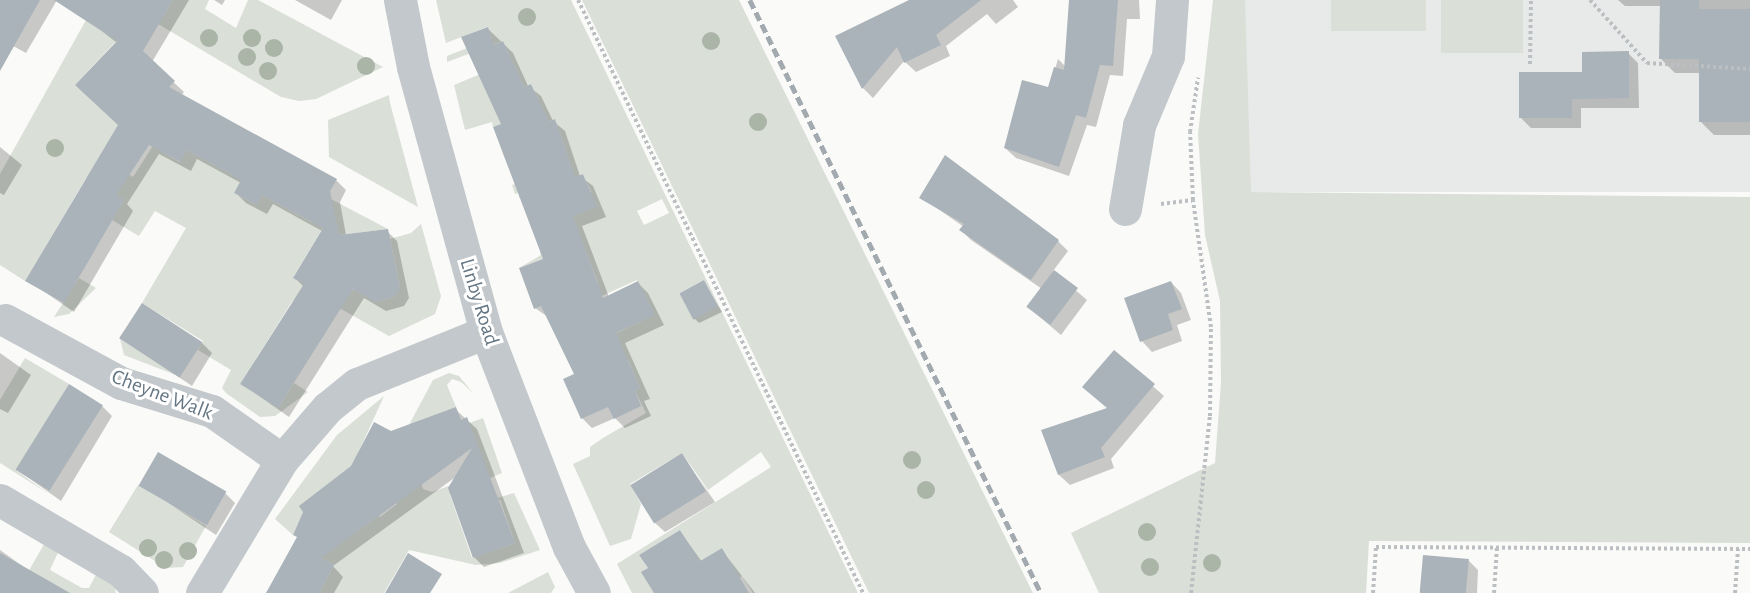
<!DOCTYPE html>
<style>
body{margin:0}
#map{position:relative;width:1750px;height:593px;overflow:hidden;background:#fafaf8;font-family:"Alegreya Sans",sans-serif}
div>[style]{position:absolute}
.built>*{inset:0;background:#e8e9e9;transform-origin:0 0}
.green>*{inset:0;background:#dadfd7;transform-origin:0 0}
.shadow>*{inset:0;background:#0003}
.building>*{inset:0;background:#aab3b9;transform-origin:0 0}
.path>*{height:4px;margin-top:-2px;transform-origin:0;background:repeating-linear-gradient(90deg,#bbbfc2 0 3px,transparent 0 6px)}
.minor>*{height:33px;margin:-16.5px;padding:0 16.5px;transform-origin:16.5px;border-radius:16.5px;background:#c3c8cc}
.rail>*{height:4.5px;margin-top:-2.25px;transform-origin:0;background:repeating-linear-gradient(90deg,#a2aab0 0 9px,transparent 0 13.5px)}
.trees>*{width:18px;height:18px;margin:-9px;border-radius:50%;background:#aab4a7}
span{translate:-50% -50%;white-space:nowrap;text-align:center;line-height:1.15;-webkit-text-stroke:6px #fff;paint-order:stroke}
.street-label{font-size:21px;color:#657683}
</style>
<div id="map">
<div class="built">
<div style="left:1245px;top:0;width:505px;height:192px"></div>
</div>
<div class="green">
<div style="clip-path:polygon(173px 0,209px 0,205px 9px,236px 28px,248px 0,258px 0,383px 67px,316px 99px,299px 101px,281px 97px,133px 9px,163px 17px)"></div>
<div style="clip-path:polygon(evenodd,436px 0,571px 0,858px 593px,753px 593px,742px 576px,724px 588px,714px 575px,732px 564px,722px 548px,688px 568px,690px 545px,680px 530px,639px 555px,648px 568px,642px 572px,685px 574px,654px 593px,632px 593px,617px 564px,771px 467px,761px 452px,708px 490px,682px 453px,630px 484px,641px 504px,631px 539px,610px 546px,573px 464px,590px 456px,590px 447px,603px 438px,646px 413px,635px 391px,640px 388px,629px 362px,609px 337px,654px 315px,637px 280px,564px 313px,598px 283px,583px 244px,519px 268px,541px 255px,540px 252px,563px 243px,568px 218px,588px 210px,591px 191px,583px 174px,519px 198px,519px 193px,515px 194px,512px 185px,571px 166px,555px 119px,545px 122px,541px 111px,493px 127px,492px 122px,465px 130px,454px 85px,478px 75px,538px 98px,531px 84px,524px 87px,503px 41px,447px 62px,447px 56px,492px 38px,487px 27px,446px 43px,436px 0,662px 199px,669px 213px,644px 225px,637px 211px,662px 199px,436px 0,704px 280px,718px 306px,693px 318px,679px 293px,704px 280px)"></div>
<div style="clip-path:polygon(582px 0,739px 0,1033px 593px,869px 593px)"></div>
<div style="clip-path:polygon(1213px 0,1245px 0,1251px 192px,1750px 197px,1750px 543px,1369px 541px,1366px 593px,1099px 593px,1071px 533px,1215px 463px,1221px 382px,1220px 301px,1205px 235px,1198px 134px)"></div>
<div style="left:1331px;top:0;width:95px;height:31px"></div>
<div style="left:1441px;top:0;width:82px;height:53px"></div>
<div style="clip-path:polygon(86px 20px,117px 40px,75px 85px,138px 120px,115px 131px,100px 156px,133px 177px,156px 141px,159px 150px,180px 162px,187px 150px,234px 176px,246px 155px,253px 158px,234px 193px,257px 205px,262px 195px,313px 223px,327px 197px,388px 229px,339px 235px,336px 222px,325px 224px,293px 278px,338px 292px,366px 288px,375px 302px,394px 297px,400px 287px,390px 239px,411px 233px,421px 224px,441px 296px,435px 314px,389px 336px,311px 292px,302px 306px,293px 300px,240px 384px,278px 408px,294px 383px,308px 392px,275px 416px,260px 417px,226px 393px,222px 388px,231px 370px,198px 350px,203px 341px,142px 303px,186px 228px,155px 211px,139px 236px,112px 220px,124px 200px,86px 178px,25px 281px,0 265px,0 174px)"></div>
<div style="clip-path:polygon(389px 95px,390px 103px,418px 207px,329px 157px,328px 120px)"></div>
<div style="clip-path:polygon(79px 278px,96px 288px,69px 314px,54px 317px)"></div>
<div style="clip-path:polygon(120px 339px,181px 377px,124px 355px)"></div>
<div style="clip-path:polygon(25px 358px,69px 384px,17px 471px,49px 494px,0 463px,0 400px)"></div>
<div style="clip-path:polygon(449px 373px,459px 376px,473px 393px,461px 382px,452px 379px,447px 385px,456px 407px,420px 480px,423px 489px,432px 492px,487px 472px,469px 423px,483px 418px,502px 473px,450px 495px,472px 558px,515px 543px,500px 500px,480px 503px,514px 493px,540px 550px,500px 563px,476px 565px,409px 550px,384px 593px,319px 593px,334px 565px,294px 543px,348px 522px,356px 532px,372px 521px,370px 504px,380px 517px,397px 504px,362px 458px,300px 506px,303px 512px,293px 535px,275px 519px,337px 435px,384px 396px,359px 451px,387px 466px,433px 380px)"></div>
<div style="clip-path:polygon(138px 485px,206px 526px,183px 567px,166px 568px,109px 532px)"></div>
<div style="clip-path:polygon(47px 539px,61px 546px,50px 570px,82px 588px,89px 588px,101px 565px,113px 580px,116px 593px,16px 593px)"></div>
<div style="clip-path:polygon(548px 572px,555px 587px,551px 593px,508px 593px)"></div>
</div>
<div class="shadow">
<div style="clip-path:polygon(0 0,57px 0,26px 53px,0 39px)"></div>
<div style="clip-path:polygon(101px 0,189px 0,152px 62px,184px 92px,181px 96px,336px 180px,346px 190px,340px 202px,346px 235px,387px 231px,397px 241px,409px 298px,404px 306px,386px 311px,364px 298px,289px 417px,242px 384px,304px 287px,295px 278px,322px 231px,273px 204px,267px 214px,246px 203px,236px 193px,241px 183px,197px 159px,191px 171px,159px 154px,127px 204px,133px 211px,74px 312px,27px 280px,120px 126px,117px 43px,88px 20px)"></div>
<div style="clip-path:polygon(214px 0,225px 0,222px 5px)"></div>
<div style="clip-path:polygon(295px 0,342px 0,331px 20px)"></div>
<div style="clip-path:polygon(927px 0,1013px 0,1018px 7px,996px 24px,987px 14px,946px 46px,950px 56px,916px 72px,904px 61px,873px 98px,863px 88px,837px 37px)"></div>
<div style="clip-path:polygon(1073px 0,1139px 0,1140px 19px,1127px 19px,1123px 76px,1110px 75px,1096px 127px,1087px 125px,1069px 176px,1016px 158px,1005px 148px,1049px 89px,1058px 59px,1066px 67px)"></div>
<div style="clip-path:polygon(1618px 0,1750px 0,1750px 135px,1714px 135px,1700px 121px,1700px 73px,1675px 73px,1661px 59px,1661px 6px,1625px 6px)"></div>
<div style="clip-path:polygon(487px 28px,513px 53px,528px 86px,541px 96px,553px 121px,565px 131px,580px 176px,593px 186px,606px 217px,582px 226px,609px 297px,638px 283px,648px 293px,664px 325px,625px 343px,650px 399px,644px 401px,651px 416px,625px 428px,615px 418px,592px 428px,582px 418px,576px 374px,548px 317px,535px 308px,545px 260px,503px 125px)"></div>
<div style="clip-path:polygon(1628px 53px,1638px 63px,1639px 108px,1581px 108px,1581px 128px,1531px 128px,1521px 118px,1584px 73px)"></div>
<div style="clip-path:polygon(0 147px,22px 165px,4px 195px,0 193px)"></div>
<div style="clip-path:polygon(921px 197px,1058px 241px,1068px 251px,1053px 271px,1087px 300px,1061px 335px,1028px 307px,1042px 289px,971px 240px,961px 230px,964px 227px)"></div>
<div style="clip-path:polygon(704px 282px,722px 312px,699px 323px,694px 318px)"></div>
<div style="clip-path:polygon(1171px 282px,1181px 293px,1191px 320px,1177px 325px,1182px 341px,1152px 352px,1142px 341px,1126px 299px)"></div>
<div style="clip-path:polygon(122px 339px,202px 343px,212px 353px,192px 386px)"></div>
<div style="clip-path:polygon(1114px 352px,1164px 396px,1111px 459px,1114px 468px,1070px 485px,1059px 475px,1043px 431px,1108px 409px)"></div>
<div style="clip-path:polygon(0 353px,31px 375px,8px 413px,0 409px)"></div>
<div style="clip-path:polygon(102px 406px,112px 416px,61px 501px,19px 471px)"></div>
<div style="clip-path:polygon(455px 409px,477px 429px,524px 553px,484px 567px,474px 557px,457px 476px,333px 566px,343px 577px,334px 593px,266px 593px,352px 467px,391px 432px)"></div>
<div style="clip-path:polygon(682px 455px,715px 502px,665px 532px,654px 522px)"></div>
<div style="clip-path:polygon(140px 484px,225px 493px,235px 503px,216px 535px)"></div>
<div style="clip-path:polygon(680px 531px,702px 562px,722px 550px,755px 593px,668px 593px)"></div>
<div style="clip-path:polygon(0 550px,31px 572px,67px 593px,0 593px)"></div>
<div style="clip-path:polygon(1468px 560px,1478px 570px,1477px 593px,1422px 593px)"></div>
</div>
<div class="building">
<div style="clip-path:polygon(0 0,40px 0,0 71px)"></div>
<div style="clip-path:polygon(54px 0,173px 0,143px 51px,175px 81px,169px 87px,337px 179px,330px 191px,339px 235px,388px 229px,400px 288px,394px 297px,375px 302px,353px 289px,278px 408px,240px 384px,304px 284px,293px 278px,323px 228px,262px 195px,257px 205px,234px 193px,241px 180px,187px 150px,181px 162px,149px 145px,116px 195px,124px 200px,64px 303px,25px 281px,118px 125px,75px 85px,117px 41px)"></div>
<div style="clip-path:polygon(909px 0,981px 0,936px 35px,941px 45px,904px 63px,897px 47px,862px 89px,835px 36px)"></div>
<div style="clip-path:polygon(1069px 0,1118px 0,1113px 66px,1100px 65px,1086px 118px,1076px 115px,1059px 167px,1004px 148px,1022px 80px,1048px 87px,1054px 67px,1064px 70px)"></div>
<div style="clip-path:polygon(1660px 0,1699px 0,1699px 9px,1750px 9px,1750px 122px,1699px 122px,1699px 59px,1659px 59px)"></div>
<div style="clip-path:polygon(488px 27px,494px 45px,503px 41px,524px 87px,531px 84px,549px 121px,555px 119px,575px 177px,583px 174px,597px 207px,573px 216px,603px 298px,638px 281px,655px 315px,616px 333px,640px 388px,635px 391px,641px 406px,614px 419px,608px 407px,581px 419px,563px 379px,574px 374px,541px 306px,534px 309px,519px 268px,543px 259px,493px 127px,501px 124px,461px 37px)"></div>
<div style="clip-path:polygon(1629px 51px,1629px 98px,1572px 99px,1572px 118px,1519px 118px,1519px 72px,1582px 72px,1582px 52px)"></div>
<div style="clip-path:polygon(945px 155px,1059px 240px,1031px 280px,959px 230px,964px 224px,919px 198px)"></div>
<div style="left:1054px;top:270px;width:30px;height:46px;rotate:37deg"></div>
<div style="left:704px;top:280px;width:30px;height:28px;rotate:62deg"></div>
<div style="clip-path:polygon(1171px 281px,1182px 309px,1168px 314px,1173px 330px,1140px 342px,1124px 298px)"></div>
<div style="left:142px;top:303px;width:72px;height:42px;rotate:33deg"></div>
<div style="clip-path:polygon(1114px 350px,1155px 384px,1101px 448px,1105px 457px,1058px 475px,1041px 430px,1107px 408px,1082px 387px)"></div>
<div style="left:69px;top:384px;width:40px;height:101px;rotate:32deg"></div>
<div style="clip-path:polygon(456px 407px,461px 420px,467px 417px,515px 543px,473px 558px,448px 488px,472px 448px,321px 558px,334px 565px,319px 593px,266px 593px,297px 537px,293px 535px,303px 512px,299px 506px,351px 466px,374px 422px,391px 431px)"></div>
<div style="left:158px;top:452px;width:79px;height:39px;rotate:30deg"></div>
<div style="left:682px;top:453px;width:45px;height:61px;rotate:58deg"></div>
<div style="clip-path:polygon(680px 530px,700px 561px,722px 548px,749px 593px,654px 593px,641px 572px,648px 568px,639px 555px)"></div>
<div style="clip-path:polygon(0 553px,70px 593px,0 593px)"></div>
<div style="clip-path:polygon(408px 553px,442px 574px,430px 593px,385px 593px)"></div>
<div style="left:1423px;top:555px;width:46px;height:38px;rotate:5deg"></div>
</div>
<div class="path">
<div style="left:578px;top:0;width:658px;rotate:64.33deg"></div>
<div style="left:1590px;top:0;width:85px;rotate:47.9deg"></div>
<div style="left:1647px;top:63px;width:103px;rotate:3.3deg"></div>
<div style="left:1530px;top:64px;width:64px;rotate:-89.1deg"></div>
<div style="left:1161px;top:204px;width:32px;rotate:-7deg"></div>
<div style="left:1191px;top:593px;width:178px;rotate:-83.9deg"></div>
<div style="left:1210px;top:416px;width:89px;rotate:-89.4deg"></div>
<div style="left:1211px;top:327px;width:128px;rotate:-98.1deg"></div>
<div style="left:1193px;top:200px;width:68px;rotate:-92.5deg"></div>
<div style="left:1190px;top:132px;width:55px;rotate:-81.6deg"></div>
<div style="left:1373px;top:593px;width:46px;rotate:-86.3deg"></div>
<div style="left:1376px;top:547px;width:374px;rotate:0.3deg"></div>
<div style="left:1494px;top:593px;width:46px;rotate:-86.3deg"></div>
<div style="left:1735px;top:593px;width:44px;rotate:-86.1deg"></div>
</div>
<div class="minor">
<div style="left:400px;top:0;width:68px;rotate:79deg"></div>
<div style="left:413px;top:67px;width:275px;rotate:74.6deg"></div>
<div style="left:486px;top:332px;width:230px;rotate:68.9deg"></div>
<div style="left:569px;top:547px;width:52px;rotate:61.5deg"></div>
<div style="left:1125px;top:209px;width:85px;rotate:-80.5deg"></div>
<div style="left:1139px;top:125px;width:75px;rotate:-67.2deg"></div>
<div style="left:1168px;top:56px;width:56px;rotate:-85.9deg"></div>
<div style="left:5px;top:320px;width:132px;rotate:28.5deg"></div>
<div style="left:121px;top:383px;width:95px;rotate:17.1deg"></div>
<div style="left:212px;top:411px;width:85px;rotate:35deg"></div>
<div style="left:0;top:500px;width:140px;rotate:30.4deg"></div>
<div style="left:121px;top:571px;width:30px;rotate:46deg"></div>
<div style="left:202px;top:593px;width:155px;rotate:-59deg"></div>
<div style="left:282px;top:460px;width:69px;rotate:-49.1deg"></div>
<div style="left:327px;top:408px;width:38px;rotate:-39deg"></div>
<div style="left:357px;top:384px;width:139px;rotate:-22deg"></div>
</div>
<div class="rail">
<div style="left:750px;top:0;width:661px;rotate:63.86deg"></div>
</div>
<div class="trees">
<div style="left:527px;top:17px"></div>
<div style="left:209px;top:38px"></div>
<div style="left:252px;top:38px"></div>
<div style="left:711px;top:41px"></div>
<div style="left:274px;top:48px"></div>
<div style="left:247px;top:57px"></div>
<div style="left:366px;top:66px"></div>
<div style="left:268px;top:71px"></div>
<div style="left:758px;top:122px"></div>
<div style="left:55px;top:148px"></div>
<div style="left:912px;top:460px"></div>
<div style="left:926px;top:490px"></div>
<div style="left:1147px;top:532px"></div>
<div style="left:148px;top:548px"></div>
<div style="left:188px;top:551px"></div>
<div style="left:164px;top:560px"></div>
<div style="left:1212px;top:563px"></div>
<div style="left:1150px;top:567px"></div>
</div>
<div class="street-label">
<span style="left:479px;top:302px;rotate:73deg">Linby Road</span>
<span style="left:162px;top:395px;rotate:21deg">Cheyne Walk</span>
</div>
</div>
